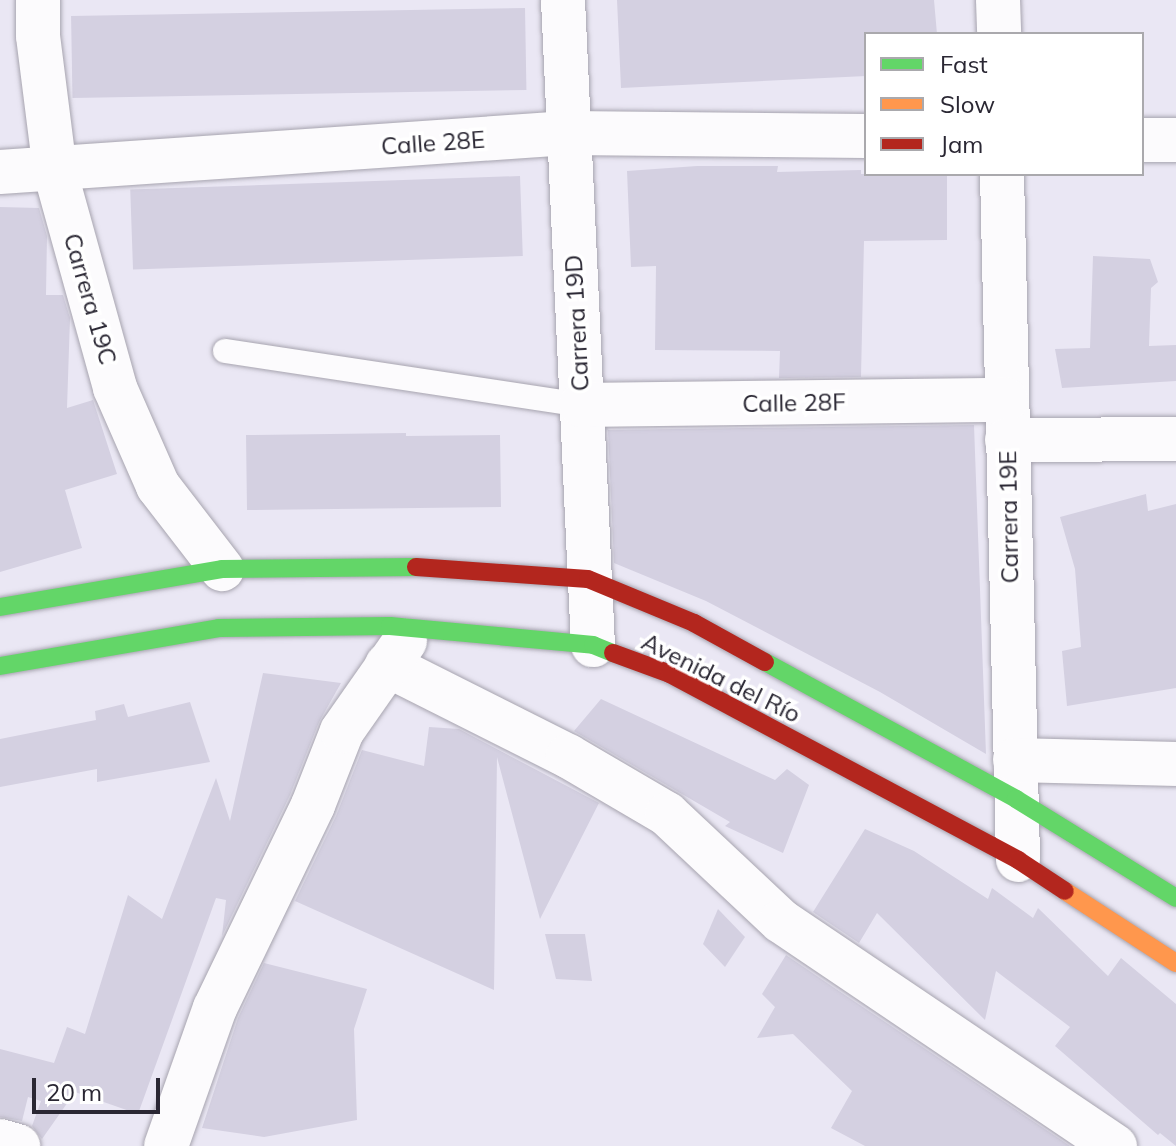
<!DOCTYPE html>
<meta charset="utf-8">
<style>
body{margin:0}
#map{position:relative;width:1176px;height:1146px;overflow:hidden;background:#eae7f4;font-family:Mulish,sans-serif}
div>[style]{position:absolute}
.building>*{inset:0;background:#d4d0e1;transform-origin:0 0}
.roads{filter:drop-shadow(0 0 2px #a7a4af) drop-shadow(0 0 2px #a7a4af)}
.lane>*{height:24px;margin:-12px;padding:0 12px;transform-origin:12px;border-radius:12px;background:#fcfbfd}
.street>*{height:44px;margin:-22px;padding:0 22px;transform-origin:22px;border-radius:22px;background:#fcfbfd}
.fast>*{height:18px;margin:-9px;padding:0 9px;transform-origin:9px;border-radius:9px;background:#63d668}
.slow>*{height:18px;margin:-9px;padding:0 9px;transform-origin:9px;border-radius:9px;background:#ff974d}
.jam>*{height:18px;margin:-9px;padding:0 9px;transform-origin:9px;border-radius:9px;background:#b3261e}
span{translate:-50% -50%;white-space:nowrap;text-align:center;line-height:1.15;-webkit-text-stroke:7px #fff;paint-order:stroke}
.street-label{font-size:24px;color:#2a2733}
.legend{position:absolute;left:864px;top:32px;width:280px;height:144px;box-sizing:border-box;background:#fff;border:2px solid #aaa9ad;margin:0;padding:10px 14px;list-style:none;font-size:24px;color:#2a2733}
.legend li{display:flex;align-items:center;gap:16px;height:40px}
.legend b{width:40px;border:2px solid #aaa9ad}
.scale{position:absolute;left:32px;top:1078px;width:128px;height:36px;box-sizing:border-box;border:4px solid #2a2733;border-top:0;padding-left:10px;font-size:24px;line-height:28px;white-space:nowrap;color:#2a2733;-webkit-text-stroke:6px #fff;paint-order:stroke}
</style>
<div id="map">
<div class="building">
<div style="clip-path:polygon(617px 0,934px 0,937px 34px,866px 34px,866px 76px,621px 88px)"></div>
<div style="left:525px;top:8px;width:82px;height:454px;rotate:89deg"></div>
<div style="clip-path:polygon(697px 166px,778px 166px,777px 172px,861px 170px,861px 174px,947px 174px,947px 240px,864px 241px,861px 377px,779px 378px,780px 351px,655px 350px,656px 266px,631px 267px,627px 171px)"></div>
<div style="left:520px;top:176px;width:80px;height:390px;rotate:88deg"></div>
<div style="clip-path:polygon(0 207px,39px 208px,47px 236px,46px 295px,63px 295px,70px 318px,67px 408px,93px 400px,117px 474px,65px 490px,82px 548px,0 572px)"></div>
<div style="clip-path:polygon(1093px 256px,1150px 259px,1158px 282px,1151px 288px,1149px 346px,1176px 345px,1176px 381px,1062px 388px,1055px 349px,1090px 348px)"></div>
<div style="clip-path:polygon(974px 425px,986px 754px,880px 692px,706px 601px,614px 563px,608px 430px)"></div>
<div style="clip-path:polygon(406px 433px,406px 436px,500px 435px,501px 507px,247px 510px,246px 435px)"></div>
<div style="clip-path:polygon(1146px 494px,1148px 511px,1176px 504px,1176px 688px,1067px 706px,1062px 651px,1081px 647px,1075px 569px,1060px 517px)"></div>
<div style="clip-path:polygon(263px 673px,341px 683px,319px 722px,290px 795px,222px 936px,226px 900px,216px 898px,138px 1114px,75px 1092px,42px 1139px,32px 1126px,41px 1101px,28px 1097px,22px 1121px,0 1117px,0 1049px,54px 1063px,67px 1027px,85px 1034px,128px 895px,162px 919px,216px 778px,230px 821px)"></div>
<div style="clip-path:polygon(601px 699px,775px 780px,787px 769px,809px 785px,783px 853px,725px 826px,730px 822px,574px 731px)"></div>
<div style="clip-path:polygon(190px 702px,210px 762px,97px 782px,97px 769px,0 787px,0 739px,96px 720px,95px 711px,124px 704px,128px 717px)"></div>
<div style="clip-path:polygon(429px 727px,459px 729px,599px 803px,540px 919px,497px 757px,494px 990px,295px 901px,336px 816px,362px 750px,424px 766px)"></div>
<div style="clip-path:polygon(865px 829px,914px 851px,988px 899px,992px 888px,1033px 918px,1038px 908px,1108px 976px,1121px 958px,1176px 1004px,1176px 1146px,1160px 1133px,1158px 1135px,1055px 1046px,1070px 1027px,996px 971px,985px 1020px,877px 913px,859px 943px,813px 912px)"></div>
<div style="clip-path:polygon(718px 909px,745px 937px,725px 967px,703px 944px)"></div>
<div style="clip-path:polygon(545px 934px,585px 934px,592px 981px,556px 979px)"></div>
<div style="clip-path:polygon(786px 955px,833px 987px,1070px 1146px,865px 1146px,831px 1128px,852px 1091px,793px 1034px,757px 1038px,775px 1007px,762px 994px)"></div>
<div style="clip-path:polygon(264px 963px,367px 989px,354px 1029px,357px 1120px,264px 1137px,202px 1128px,238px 1018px)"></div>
</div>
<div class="roads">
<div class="lane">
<div style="left:225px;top:351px;width:360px;rotate:8.6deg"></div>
</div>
<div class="street">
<div style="left:38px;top:0;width:36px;rotate:90deg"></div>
<div style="left:38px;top:36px;width:136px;rotate:82.8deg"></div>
<div style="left:55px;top:171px;width:225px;rotate:74.5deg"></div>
<div style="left:115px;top:388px;width:107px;rotate:66.3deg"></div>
<div style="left:158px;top:486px;width:105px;rotate:52.4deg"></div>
<div style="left:563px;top:0;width:646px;rotate:87.34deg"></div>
<div style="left:998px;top:0;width:34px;rotate:88deg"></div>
<div style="left:1142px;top:140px;width:34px"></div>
<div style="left:0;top:172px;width:569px;rotate:-3.93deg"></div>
<div style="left:568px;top:133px;width:298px;rotate:0.6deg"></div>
<div style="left:1002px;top:174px;width:686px;rotate:88.66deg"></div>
<div style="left:581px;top:405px;width:425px;rotate:-0.7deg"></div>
<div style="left:1007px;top:440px;width:169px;rotate:-0.3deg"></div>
<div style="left:387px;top:665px;width:203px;rotate:26.7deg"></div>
<div style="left:568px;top:756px;width:115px;rotate:30.4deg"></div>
<div style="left:667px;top:814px;width:156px;rotate:43.2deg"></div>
<div style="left:781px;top:921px;width:403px;rotate:34deg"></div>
<div style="left:1015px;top:760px;width:161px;rotate:1.4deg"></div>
<div style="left:0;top:1141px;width:19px;rotate:16deg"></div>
<div style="left:166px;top:1146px;width:146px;rotate:-70.5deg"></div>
<div style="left:215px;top:1008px;width:225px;rotate:-64.2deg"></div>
<div style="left:313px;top:805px;width:79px;rotate:-68.6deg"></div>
<div style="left:342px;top:731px;width:110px;rotate:-55deg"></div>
</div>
<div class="fast">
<div style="left:0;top:607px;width:225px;rotate:-9.7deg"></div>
<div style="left:222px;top:569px;width:194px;rotate:-0.6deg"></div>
<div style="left:765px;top:662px;width:286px;rotate:28.6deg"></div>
<div style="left:1016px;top:799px;width:188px;rotate:31.7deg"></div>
<div style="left:0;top:666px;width:222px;rotate:-9.8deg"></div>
<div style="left:219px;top:628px;width:171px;rotate:-0.7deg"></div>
<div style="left:390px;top:626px;width:204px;rotate:5.3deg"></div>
<div style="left:593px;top:645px;width:22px;rotate:22deg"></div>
</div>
<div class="slow">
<div style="left:1065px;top:891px;width:132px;rotate:33deg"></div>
</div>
<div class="jam">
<div style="left:416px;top:567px;width:172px;rotate:4deg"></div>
<div style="left:588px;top:579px;width:115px;rotate:22.5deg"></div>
<div style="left:694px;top:623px;width:81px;rotate:28.8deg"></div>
<div style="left:613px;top:653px;width:61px;rotate:20.2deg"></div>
<div style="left:670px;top:674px;width:395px;rotate:28.1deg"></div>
<div style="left:1018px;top:860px;width:56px;rotate:33.4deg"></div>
</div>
</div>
<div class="street-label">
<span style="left:433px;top:143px;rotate:-4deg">Calle 28E</span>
<span style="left:90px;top:299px;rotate:74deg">Carrera 19C</span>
<span style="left:577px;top:323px;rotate:-93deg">Carrera 19D</span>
<span style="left:794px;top:403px;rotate:-1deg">Calle 28F</span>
<span style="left:1009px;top:517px;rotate:-91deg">Carrera 19E</span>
<span style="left:721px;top:678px;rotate:26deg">Avenida del Río</span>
</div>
<ul class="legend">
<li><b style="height:10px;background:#63d668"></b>Fast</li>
<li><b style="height:10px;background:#ff974d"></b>Slow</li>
<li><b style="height:10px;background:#b3261e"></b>Jam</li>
</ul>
<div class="scale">20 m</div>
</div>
